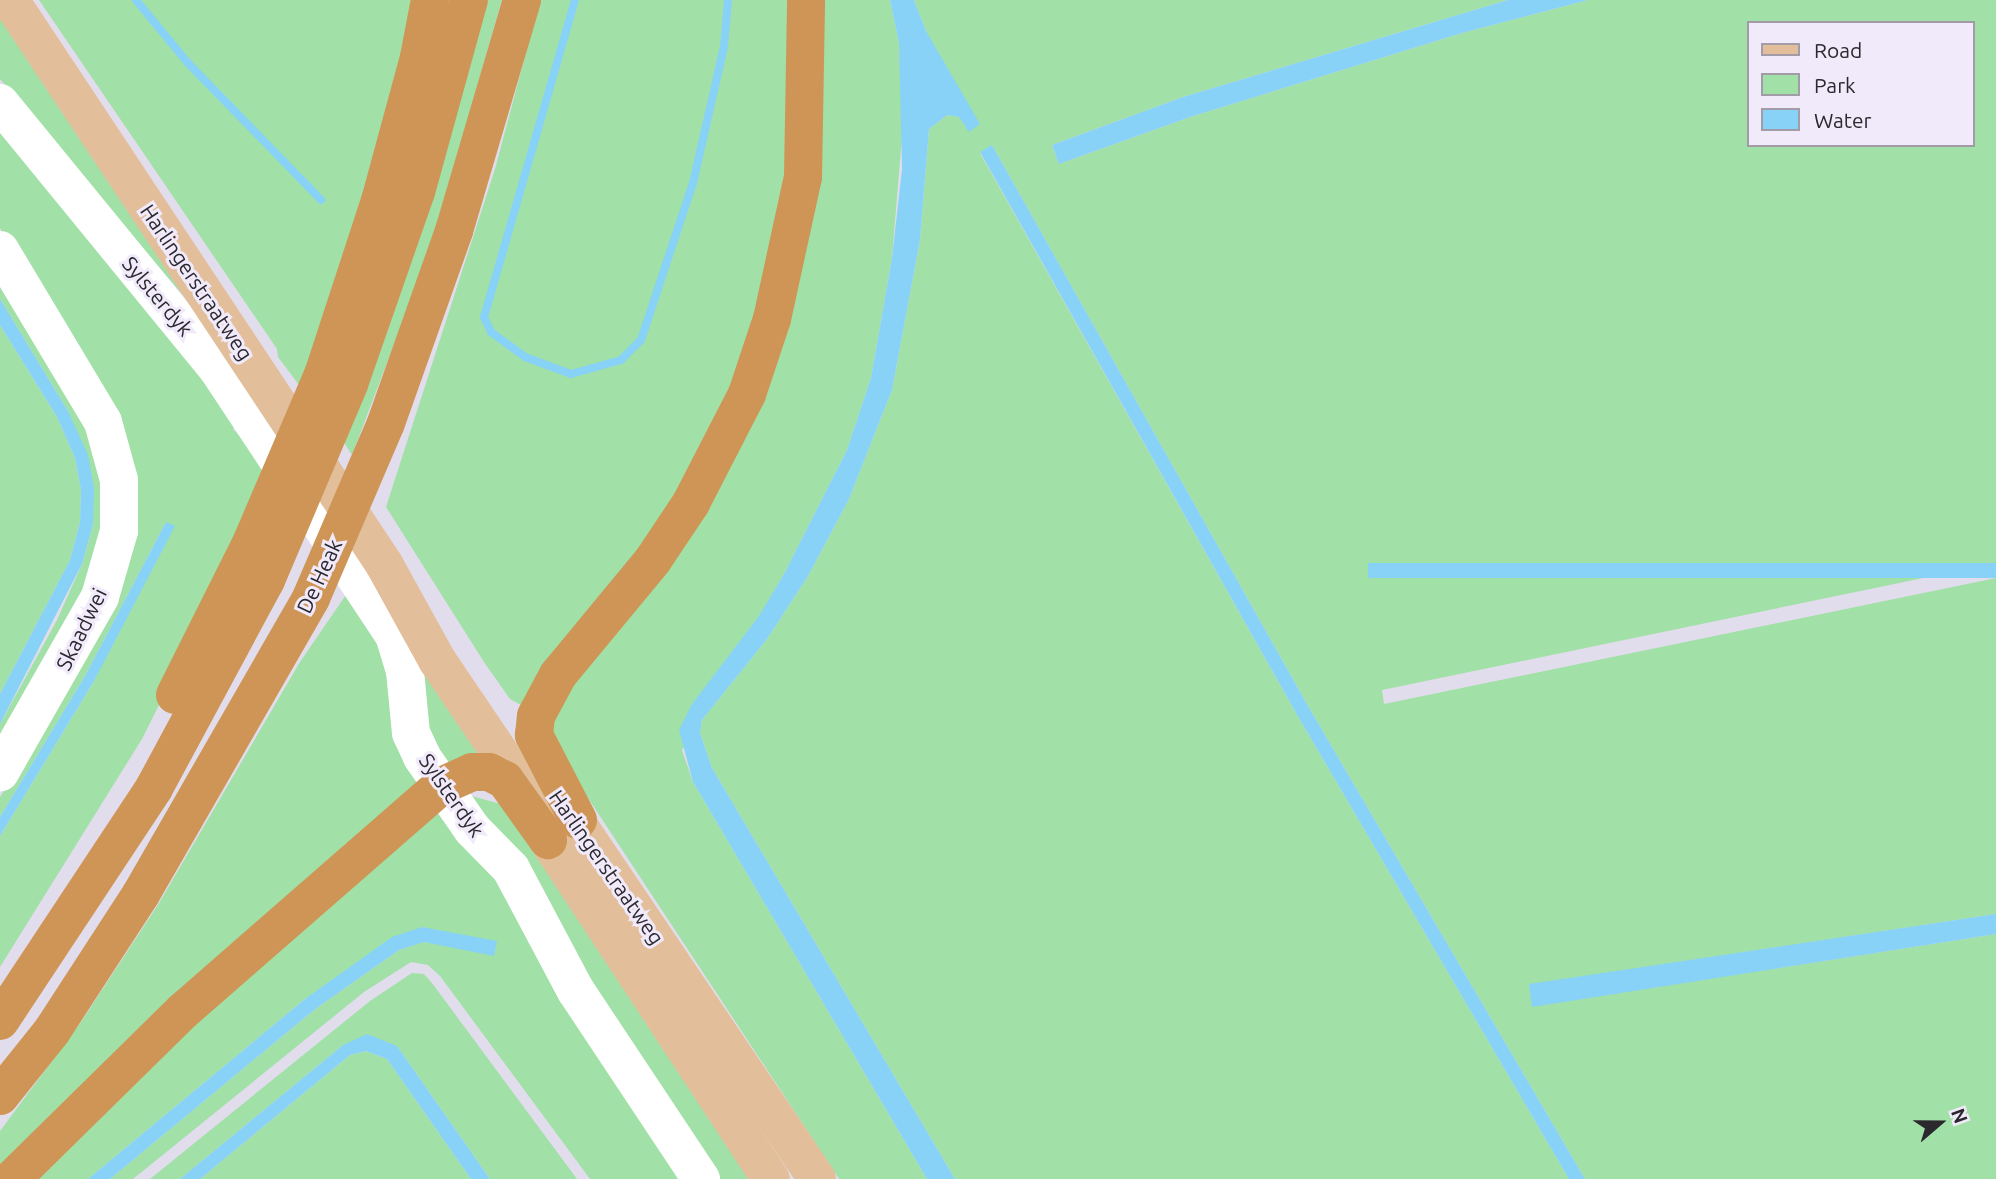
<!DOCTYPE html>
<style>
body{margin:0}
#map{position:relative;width:1996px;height:1179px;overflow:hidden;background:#e2ddec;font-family:Ubuntu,sans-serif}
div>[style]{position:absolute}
.green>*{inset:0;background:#a1e0a7}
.water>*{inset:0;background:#88d2f7;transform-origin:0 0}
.stream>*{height:8px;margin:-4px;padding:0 4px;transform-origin:4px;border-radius:4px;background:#88d2f7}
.minor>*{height:38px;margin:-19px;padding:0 19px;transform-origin:19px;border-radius:19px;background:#fff}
.major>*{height:38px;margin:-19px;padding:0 19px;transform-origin:19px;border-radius:19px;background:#e2bf9a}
.highway>*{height:38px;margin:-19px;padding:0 19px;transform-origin:19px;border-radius:19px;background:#ce9556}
span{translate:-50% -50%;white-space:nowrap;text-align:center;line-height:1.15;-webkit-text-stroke:6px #f0eafa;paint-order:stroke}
.street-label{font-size:21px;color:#2b282e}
.legend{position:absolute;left:1747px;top:21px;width:228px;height:126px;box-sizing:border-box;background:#f0eafa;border:2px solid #a19ca8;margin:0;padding:9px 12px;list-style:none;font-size:21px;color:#2b282e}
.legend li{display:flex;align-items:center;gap:14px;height:35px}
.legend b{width:35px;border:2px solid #a19ca8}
.north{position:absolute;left:1905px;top:1088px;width:70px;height:70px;-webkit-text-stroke:5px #f0eafa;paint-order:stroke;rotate:70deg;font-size:19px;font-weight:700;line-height:28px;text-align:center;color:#2b282e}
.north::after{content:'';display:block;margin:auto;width:24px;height:32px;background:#2b282e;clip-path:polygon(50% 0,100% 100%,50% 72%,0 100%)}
</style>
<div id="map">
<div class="green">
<div style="clip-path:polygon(39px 0,420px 0,305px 393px,278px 357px,277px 349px)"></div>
<div style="clip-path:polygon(484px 0,502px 0,429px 252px,352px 455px,343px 441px)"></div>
<div style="clip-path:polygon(540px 0,796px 0,797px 81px,765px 318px,683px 500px,521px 705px,510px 699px,484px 662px,386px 507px,495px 169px)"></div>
<div style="clip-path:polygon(814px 0,890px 0,899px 43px,903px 125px,892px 258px,871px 378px,847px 450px,784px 574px,682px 750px,693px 782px,927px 1179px,839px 1179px,561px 757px,552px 731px,553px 713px,750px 397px)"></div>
<div style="clip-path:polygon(evenodd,914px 0,1508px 0,1183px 97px,1052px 145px,1059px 164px,1190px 117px,1462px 33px,1588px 0,1996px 0,1996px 563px,1382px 690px,1384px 704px,1996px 578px,1996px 914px,1529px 985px,1533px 1006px,1996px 934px,1996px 1179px,1585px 1179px,1308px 706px,992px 145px,980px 153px,1296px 713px,1569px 1179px,955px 1179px,712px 768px,700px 733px,702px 720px,767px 639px,808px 576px,849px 499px,892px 390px,920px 240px,929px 129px,947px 115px,959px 117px,914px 0,1749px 23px,1973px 23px,1973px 145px,1749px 145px,1749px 23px)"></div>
<div style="clip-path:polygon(0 17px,209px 326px,0 79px)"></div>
<div style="clip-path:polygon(0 119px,239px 419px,233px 429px,276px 471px,142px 739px,0 967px,0 836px,94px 681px,166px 522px,85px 676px,0 817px,0 797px,64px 691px,114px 594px,113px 415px,0 228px)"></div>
<div style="clip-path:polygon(0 276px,96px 444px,106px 491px,104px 537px,88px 592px,0 751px,0 724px,57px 620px,82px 564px,93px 524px,68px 411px,0 299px)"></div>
<div style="clip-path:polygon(0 325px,57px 417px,75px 458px,81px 490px,80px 522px,70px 560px,0 694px)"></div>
<div style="clip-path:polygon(352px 586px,370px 614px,429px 783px,0 1174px,0 1131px,81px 1022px,159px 903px,300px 662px)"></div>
<div style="clip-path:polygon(418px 631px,502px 757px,450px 765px,439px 750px,428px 726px)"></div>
<div style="clip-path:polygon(464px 794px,501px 804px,754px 1179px,712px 1179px)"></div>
<div style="clip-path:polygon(440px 803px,503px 875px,689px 1179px,590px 1179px,440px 976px,428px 965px,411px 962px,364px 992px,133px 1179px,110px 1179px,314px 1010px,399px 950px,423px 942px,446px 945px,422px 927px,305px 999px,88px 1179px,23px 1179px)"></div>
<div style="clip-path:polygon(412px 973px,424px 974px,432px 983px,577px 1179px,490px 1179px,397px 1046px,343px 1045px,180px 1179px,150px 1179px,370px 1001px)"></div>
<div style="clip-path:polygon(366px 1051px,387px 1059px,471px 1179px,200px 1179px,350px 1055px)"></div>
</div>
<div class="water">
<div style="clip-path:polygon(890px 0,914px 0,926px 31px,980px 124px,969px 132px,959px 117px,947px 115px,929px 129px,920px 240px,892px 390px,849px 499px,808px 576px,767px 639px,702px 720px,700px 733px,712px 768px,955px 1179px,927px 1179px,693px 782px,679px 730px,692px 704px,759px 616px,784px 574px,847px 450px,871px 378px,892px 258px,902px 169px,899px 43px)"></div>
<div style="clip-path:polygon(1508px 0,1588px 0,1462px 33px,1190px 117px,1059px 164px,1052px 145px,1183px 97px)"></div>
<div style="clip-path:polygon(992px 145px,1308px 706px,1585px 1179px,1569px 1179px,1296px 713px,980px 152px)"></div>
<div style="clip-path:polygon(0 299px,68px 411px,88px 455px,94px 489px,93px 524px,82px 564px,0 724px,0 694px,70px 560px,80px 522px,81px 490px,75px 458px,57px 417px,0 325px)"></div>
<div style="clip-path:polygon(166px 522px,175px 526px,94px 681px,0 836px,0 817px,85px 676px)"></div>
<div style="left:1996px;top:563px;width:15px;height:628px;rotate:90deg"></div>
<div style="clip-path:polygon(1996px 914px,1996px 934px,1532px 1007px,1529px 984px)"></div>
<div style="clip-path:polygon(422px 927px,497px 941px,494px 956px,424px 942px,399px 950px,314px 1010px,110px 1179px,88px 1179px,305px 999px,392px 937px)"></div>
<div style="clip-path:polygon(367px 1034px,397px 1046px,490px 1179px,471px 1179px,387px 1059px,366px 1051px,350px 1055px,200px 1179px,180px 1179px,343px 1045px)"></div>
</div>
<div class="stream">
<div style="left:136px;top:0;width:82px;rotate:50.5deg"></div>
<div style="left:188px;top:63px;width:191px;rotate:45.8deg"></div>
<div style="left:575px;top:0;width:330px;rotate:106deg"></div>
<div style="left:484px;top:317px;width:17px;rotate:65deg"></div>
<div style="left:491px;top:332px;width:42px;rotate:36.3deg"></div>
<div style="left:525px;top:357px;width:49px;rotate:20.3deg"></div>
<div style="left:571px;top:374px;width:52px;rotate:-15.6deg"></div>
<div style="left:621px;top:360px;width:28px;rotate:-45deg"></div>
<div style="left:641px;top:340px;width:165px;rotate:-71.7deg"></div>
<div style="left:693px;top:183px;width:139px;rotate:-77.2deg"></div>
<div style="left:724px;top:47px;width:47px;rotate:-85.1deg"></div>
</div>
<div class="minor">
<div style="left:0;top:103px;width:343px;rotate:50.7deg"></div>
<div style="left:217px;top:368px;width:320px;rotate:56.5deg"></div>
<div style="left:394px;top:635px;width:38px;rotate:73deg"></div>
<div style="left:405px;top:671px;width:62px;rotate:84.5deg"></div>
<div style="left:411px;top:733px;width:26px;rotate:65deg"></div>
<div style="left:422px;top:757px;width:88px;rotate:55.2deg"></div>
<div style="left:472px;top:829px;width:56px;rotate:45.7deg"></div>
<div style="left:511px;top:869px;width:138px;rotate:62deg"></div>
<div style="left:576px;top:991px;width:226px;rotate:56.4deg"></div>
<div style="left:0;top:250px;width:200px;rotate:59.1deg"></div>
<div style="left:103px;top:422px;width:60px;rotate:74.6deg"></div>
<div style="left:119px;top:480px;width:51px;rotate:90deg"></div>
<div style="left:119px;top:531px;width:69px;rotate:106.1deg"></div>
<div style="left:100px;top:597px;width:202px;rotate:119.7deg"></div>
</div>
<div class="major">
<div style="left:10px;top:0;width:677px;rotate:56.45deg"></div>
<div style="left:384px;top:564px;width:110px;rotate:61.1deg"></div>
<div style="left:437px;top:660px;width:130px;rotate:55.9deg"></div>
<div style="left:510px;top:768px;width:81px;rotate:62.2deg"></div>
<div style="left:548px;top:840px;width:406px;rotate:56.7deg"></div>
<div style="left:558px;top:795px;width:463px;rotate:56deg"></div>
</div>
<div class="highway">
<div style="left:175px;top:695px;width:172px;rotate:-63.4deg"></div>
<div style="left:252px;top:541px;width:184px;rotate:-66.9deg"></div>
<div style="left:324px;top:372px;width:180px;rotate:-71.9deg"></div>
<div style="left:380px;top:201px;width:149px;rotate:-74.8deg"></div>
<div style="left:419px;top:57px;width:58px;rotate:-79.1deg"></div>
<div style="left:578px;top:820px;width:96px;rotate:-117.4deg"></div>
<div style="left:534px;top:735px;width:19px;rotate:-84deg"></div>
<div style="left:536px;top:716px;width:47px;rotate:-61.8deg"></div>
<div style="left:558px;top:675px;width:149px;rotate:-50.4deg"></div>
<div style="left:653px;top:560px;width:69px;rotate:-56.3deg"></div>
<div style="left:691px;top:503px;width:123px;rotate:-62.8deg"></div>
<div style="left:747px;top:394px;width:79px;rotate:-71.6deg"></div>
<div style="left:772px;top:319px;width:145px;rotate:-77.7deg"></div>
<div style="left:803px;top:177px;width:177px;rotate:-89deg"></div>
<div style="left:0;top:1021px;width:279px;rotate:-56.5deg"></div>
<div style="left:154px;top:788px;width:236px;rotate:-61.7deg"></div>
<div style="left:266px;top:580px;width:213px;rotate:-67deg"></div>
<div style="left:349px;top:384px;width:203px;rotate:-70.8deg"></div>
<div style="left:416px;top:192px;width:199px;rotate:-74.6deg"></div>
<div style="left:0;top:1096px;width:83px;rotate:-51.3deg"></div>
<div style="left:52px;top:1031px;width:163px;rotate:-57deg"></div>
<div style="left:141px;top:894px;width:341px;rotate:-60.1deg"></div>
<div style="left:311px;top:598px;width:190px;rotate:-66.8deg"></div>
<div style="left:386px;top:423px;width:204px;rotate:-70.5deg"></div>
<div style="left:454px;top:231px;width:241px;rotate:-73.6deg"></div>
<div style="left:12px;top:1179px;width:240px;rotate:-44.5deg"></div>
<div style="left:183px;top:1011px;width:342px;rotate:-41.1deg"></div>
<div style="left:441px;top:786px;width:34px;rotate:-24deg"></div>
<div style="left:472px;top:772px;width:17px"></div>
<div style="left:489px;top:772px;width:18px;rotate:27deg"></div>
<div style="left:505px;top:780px;width:74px;rotate:54.4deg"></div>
</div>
<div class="street-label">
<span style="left:197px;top:282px;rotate:56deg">Harlingerstraatweg</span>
<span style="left:158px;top:296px;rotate:50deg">Sylsterdyk</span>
<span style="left:319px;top:576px;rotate:-65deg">De Heak</span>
<span style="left:81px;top:629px;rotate:-64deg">Skaadwei</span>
<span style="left:452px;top:795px;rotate:55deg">Sylsterdyk</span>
<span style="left:607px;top:867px;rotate:55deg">Harlingerstraatweg</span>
</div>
<ul class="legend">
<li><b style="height:9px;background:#e2bf9a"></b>Road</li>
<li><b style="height:19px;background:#a1e0a7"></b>Park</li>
<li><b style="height:19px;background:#88d2f7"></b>Water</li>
</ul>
<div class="north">N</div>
</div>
